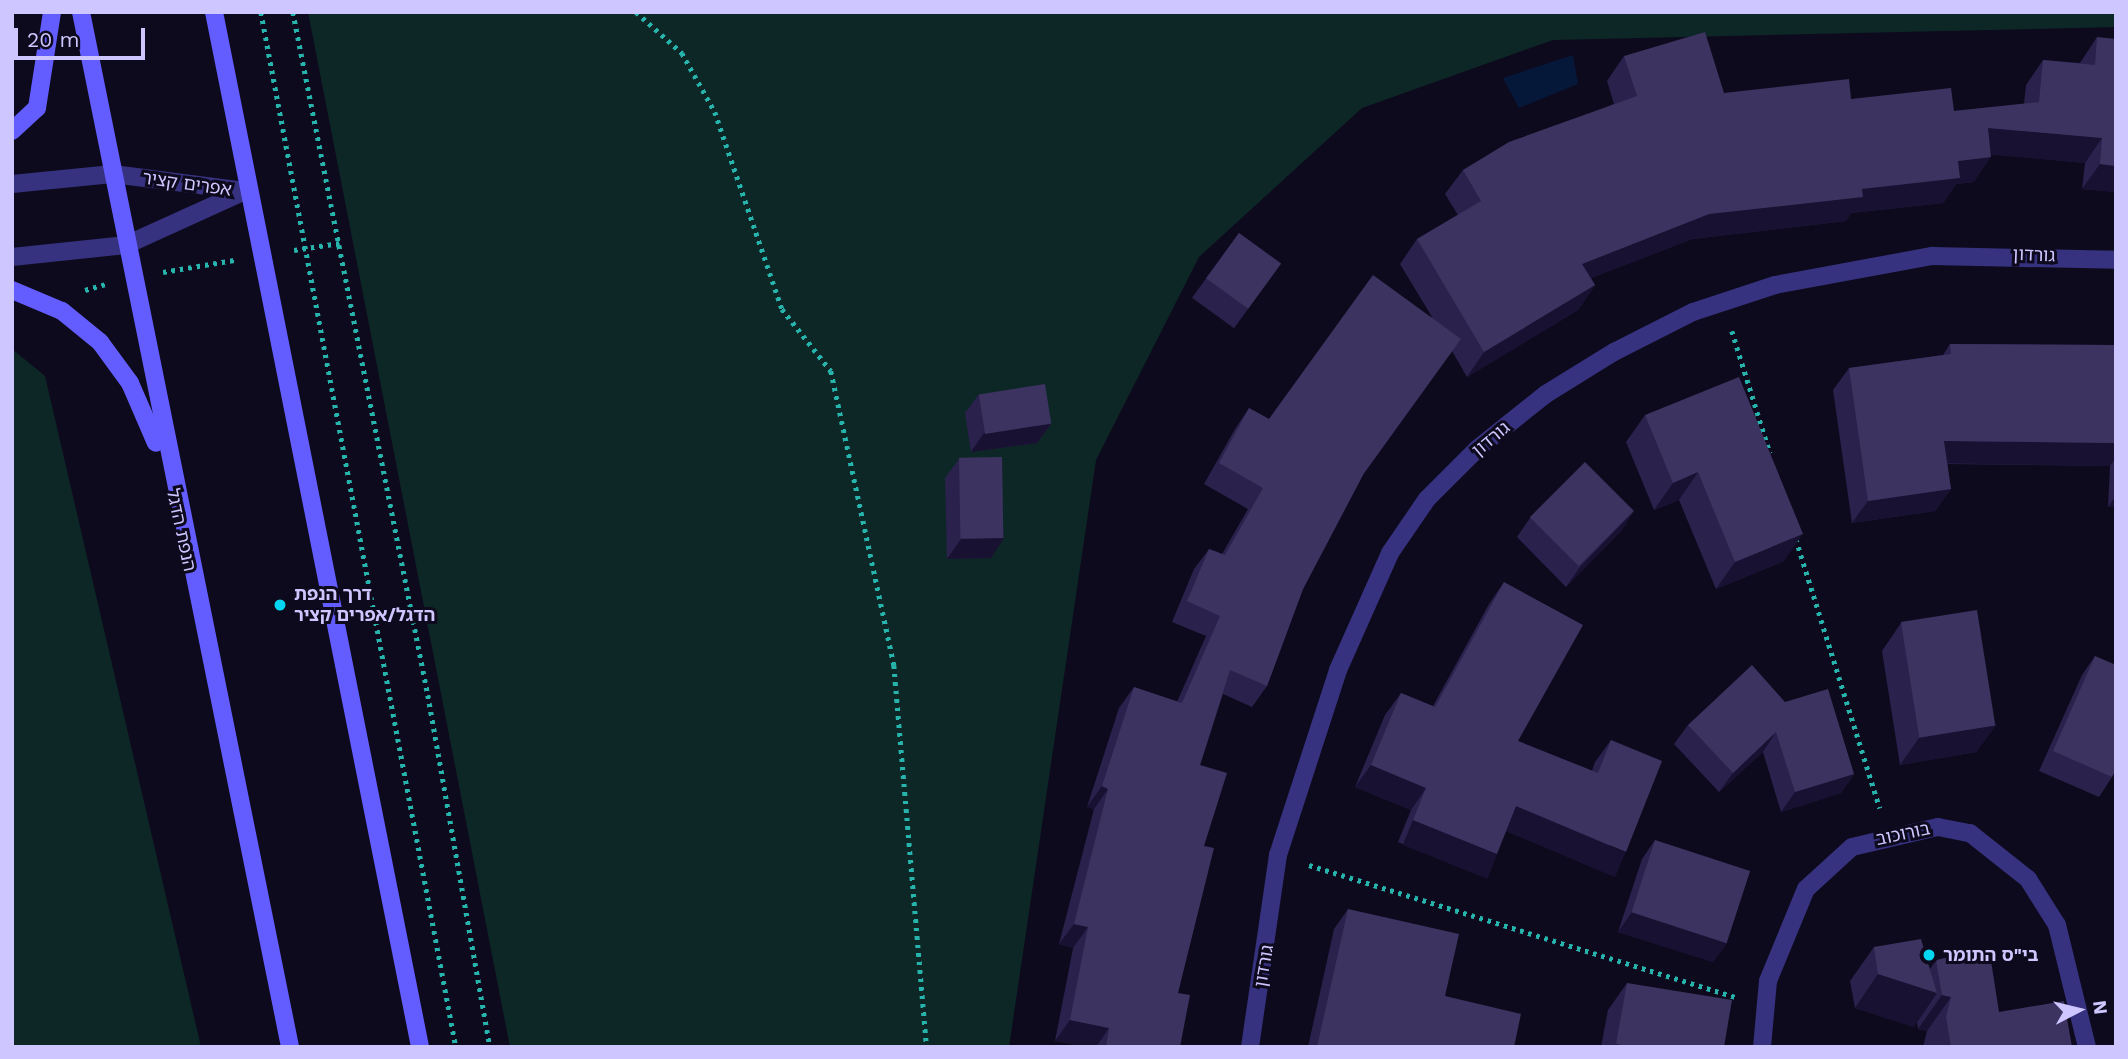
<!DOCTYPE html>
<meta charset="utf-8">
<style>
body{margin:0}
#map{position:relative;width:2128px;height:1059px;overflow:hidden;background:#0e0a1d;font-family:"Work Sans","Noto Sans Hebrew",sans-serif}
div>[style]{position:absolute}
.green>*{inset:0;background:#0d2727}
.water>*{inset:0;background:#06183a}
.path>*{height:4.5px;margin-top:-2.25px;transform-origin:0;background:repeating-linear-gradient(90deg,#26b4ad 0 3.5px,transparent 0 8.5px)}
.minor>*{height:18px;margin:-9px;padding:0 9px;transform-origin:9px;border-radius:9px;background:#36327f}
.tertiary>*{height:18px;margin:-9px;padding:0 9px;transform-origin:9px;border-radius:9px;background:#36327f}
.secondary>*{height:18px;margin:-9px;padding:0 9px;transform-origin:9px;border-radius:9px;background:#635dff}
.wall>*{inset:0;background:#2a214c;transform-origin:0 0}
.shaded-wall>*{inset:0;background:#181131;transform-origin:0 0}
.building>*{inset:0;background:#3c3360;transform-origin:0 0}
.dots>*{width:19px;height:19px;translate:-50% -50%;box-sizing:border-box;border:4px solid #0e0a1d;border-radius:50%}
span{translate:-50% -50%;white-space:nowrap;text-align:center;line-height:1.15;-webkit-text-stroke:6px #0e0a1d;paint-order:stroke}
.street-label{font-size:18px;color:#cdc6ff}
.poi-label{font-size:18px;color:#cdc6ff;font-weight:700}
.left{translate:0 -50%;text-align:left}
.frame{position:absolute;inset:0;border:14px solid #cdc6ff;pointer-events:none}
.north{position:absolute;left:2044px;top:975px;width:70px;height:70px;-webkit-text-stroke:5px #0e0a1d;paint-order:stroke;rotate:83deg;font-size:19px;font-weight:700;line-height:28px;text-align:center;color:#cdc6ff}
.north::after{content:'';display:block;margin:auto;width:24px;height:32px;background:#cdc6ff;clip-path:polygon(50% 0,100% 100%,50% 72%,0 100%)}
.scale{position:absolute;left:14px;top:28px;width:131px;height:32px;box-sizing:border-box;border:4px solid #cdc6ff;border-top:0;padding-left:9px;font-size:21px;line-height:24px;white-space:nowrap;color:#cdc6ff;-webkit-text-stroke:5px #0e0a1d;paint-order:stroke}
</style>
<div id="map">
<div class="green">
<div style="clip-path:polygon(308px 12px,2116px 12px,2116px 27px,1553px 40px,1362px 108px,1199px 257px,1096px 460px,1009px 1047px,510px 1047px)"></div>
<div style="clip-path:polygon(12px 349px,45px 376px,201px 1047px,12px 1047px)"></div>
</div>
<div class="water">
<div style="clip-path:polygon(1573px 55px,1578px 84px,1519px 108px,1503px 78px)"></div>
</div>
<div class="path">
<div style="left:261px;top:12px;width:1053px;rotate:79.33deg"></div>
<div style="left:293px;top:12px;width:696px;rotate:78.82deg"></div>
<div style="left:428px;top:695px;width:357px;rotate:80deg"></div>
<div style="left:636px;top:12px;width:62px;rotate:41.7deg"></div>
<div style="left:682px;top:53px;width:68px;rotate:60.8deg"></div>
<div style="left:715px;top:112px;width:208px;rotate:71.2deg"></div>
<div style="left:782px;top:309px;width:79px;rotate:51.7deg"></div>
<div style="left:831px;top:371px;width:301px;rotate:77.9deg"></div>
<div style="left:894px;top:665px;width:383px;rotate:85.1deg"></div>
<div style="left:294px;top:250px;width:46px;rotate:-8.8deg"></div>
<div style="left:163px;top:272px;width:72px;rotate:-9.6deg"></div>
<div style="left:85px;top:290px;width:22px;rotate:-16deg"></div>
<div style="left:1732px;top:331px;width:128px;rotate:72.7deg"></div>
<div style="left:1796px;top:539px;width:282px;rotate:72.7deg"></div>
<div style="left:1309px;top:865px;width:446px;rotate:17.2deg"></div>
</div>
<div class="minor">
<div style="left:1250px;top:1047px;width:194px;rotate:-81.7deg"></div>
<div style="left:1278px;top:855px;width:194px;rotate:-72deg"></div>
<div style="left:1338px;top:670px;width:128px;rotate:-66deg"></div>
<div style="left:1390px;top:553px;width:65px;rotate:-55.6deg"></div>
<div style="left:1427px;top:499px;width:71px;rotate:-45deg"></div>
<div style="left:1477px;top:449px;width:88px;rotate:-38.6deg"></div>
<div style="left:1546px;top:394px;width:80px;rotate:-31.7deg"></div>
<div style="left:1614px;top:352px;width:89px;rotate:-26.9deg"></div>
<div style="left:1693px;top:312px;width:86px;rotate:-18.2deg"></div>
<div style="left:1775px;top:285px;width:160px;rotate:-10.5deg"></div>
<div style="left:1932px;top:256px;width:184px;rotate:1.2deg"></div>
<div style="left:1762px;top:1047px;width:66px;rotate:-84.8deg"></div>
<div style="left:1768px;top:981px;width:100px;rotate:-67.6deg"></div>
<div style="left:1806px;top:889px;width:62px;rotate:-42.4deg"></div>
<div style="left:1852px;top:847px;width:88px;rotate:-13.1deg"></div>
<div style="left:1938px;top:827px;width:33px;rotate:11deg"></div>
<div style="left:1970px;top:833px;width:74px;rotate:38.4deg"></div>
<div style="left:2028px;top:879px;width:54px;rotate:57.8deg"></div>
<div style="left:2057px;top:925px;width:126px;rotate:76.2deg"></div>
</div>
<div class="tertiary">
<div style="left:12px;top:184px;width:101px;rotate:-5.7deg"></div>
<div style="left:113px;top:174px;width:133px;rotate:7.3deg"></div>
<div style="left:12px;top:257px;width:115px;rotate:-6deg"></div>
<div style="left:126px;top:245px;width:131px;rotate:-24.4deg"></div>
</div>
<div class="secondary">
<div style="left:81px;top:12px;width:1056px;rotate:78.58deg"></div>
<div style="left:214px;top:12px;width:1055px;rotate:78.74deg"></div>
<div style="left:12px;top:131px;width:34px;rotate:-43deg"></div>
<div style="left:37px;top:108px;width:97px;rotate:-81.1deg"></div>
<div style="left:12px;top:290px;width:54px;rotate:22.8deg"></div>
<div style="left:62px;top:311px;width:49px;rotate:39.2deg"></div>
<div style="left:100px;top:342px;width:51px;rotate:53.8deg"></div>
<div style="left:130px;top:383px;width:65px;rotate:66.6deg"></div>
</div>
<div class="wall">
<div style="clip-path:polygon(2097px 37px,2116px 192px,2082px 189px,2085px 163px,1991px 154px,1974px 182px,1956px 184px,1943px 203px,1851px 213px,1846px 221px,1692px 239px,1591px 278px,1595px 285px,1578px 310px,1467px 377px,1452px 351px,1363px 475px,1303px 589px,1267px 686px,1252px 707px,1223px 694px,1200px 765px,1204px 846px,1178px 993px,1180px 1047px,1087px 1047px,1055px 1041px,1073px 948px,1059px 944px,1094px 809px,1087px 807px,1119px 708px,1134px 687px,1177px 702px,1206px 636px,1172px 622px,1194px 569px,1209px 549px,1222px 554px,1248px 509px,1204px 484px,1235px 429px,1249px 408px,1269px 419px,1432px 317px,1400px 264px,1417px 239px,1458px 215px,1445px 194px,1463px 170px,1614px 104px,1607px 81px,1624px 56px,1724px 93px,1851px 99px,1954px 111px,2024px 104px,2026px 85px,2043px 60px,2080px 63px)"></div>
<div style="left:1239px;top:233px;width:52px;height:80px;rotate:36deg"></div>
<div style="clip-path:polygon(1950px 344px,2116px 345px,2116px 507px,2108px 507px,2110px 466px,1947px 464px,1951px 489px,1935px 511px,1852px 523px,1833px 390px,1849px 368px,1943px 355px)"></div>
<div style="clip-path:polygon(979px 394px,1051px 424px,1037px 443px,971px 452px,965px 413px)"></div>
<div style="clip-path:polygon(1645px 415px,1784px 561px,1716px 589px,1679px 500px,1654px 510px,1626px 442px)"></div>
<div style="clip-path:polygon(959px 459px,991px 558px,947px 559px,945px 478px)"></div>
<div style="clip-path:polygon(1634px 511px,1621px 531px,1566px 587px,1517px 537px,1530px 518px)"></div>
<div style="clip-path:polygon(1504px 582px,1518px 741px,1592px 771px,1595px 762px,1611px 740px,1610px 874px,1506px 831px,1482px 876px,1398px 842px,1411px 810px,1355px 787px,1385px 715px,1401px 693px,1433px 706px,1489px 604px)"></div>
<div style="clip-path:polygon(1901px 623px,1996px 725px,1976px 752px,1900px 765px,1882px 651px)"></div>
<div style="clip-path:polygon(2095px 656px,2112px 777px,2099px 797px,2039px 771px,2082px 675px)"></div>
<div style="clip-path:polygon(1785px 702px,1854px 774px,1841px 793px,1781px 812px,1763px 752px,1719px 792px,1674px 744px,1688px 725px)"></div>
<div style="clip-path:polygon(1655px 840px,1727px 943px,1713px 962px,1618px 932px,1642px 859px)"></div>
<div style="clip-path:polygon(1348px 909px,1445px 996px,1514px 1047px,1308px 1047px,1334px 929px)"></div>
<div style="clip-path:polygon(1874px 947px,1930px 969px,1936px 960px,1999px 1012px,2072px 1047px,1923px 1047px,1927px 1031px,1918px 1029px,1917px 1022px,1914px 1027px,1855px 1008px,1850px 981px)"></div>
<div style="clip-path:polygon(1627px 983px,1724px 1047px,1601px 1047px,1608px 1010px)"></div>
</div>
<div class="shaded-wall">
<div style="clip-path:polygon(1988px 128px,2102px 138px,2085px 163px,1971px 153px)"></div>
<div style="clip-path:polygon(1991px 157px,1974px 182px,1956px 184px,1943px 203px,1851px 213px,1846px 221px,1692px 239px,1565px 288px,1582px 264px,1709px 214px,1862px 189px,1958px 161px)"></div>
<div style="clip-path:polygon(2100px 164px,2116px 166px,2116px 192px,2082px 189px)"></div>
<div style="clip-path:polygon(1595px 285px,1578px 310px,1467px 377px,1484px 352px)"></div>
<div style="clip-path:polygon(1051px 424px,1037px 443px,971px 452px,984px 433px)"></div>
<div style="clip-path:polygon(1944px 441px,2116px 443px,2116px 458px,2110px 466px,1929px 463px)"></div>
<div style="clip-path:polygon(1698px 472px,1679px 500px,1654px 510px,1673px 483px)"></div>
<div style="clip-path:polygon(1951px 489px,1935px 511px,1852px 523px,1868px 501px)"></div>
<div style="clip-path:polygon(2116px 496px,2116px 507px,2108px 507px)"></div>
<div style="clip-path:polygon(1634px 511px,1621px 531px,1566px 587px,1580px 567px)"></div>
<div style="clip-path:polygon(1803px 534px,1784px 561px,1716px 589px,1735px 562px)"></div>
<div style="clip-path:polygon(1004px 538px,991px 558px,947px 559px,961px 539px)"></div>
<div style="clip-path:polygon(1996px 725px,1976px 752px,1900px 765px,1919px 738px)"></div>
<div style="clip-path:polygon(1776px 732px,1763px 752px,1719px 792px,1733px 773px)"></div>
<div style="clip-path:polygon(1371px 765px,1426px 788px,1411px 810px,1355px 787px)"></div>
<div style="clip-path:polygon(1854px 774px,1841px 793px,1781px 812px,1795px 792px)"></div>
<div style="clip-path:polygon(1102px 786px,1108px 789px,1094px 809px,1087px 807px)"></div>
<div style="left:1516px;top:806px;width:119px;height:27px;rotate:23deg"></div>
<div style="left:1413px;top:820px;width:91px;height:27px;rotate:22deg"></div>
<div style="clip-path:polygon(1632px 912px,1727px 943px,1713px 962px,1618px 932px)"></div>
<div style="clip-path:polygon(1074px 924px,1088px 927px,1073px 948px,1059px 944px)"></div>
<div style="clip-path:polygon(1878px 974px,1937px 993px,1914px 1027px,1855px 1008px)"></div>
<div style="clip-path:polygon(1942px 995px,1951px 997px,1927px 1031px,1918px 1029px)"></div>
<div style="clip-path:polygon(1070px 1020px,1109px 1028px,1096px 1047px,1087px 1047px,1055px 1041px)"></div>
<div style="clip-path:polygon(1616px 1044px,1631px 1047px,1614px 1047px)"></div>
</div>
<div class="building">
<div style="clip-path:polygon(1705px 32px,1724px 93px,1849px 79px,1851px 99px,1951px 88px,1954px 111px,2039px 102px,2043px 60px,2095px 65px,2097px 37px,2116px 39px,2116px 166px,2100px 164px,2102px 138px,1988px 128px,1991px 157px,1958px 161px,1960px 178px,1862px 189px,1863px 197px,1709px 214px,1582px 264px,1595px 285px,1484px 352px,1417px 239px,1481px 201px,1463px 170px,1509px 142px,1637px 96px,1624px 56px)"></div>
<div style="left:1239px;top:233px;width:52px;height:56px;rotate:36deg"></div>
<div style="clip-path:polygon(1373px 275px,1461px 339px,1364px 473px,1303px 589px,1267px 686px,1230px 670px,1200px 765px,1227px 773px,1204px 846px,1214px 848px,1178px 993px,1190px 995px,1180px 1047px,1106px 1047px,1109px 1028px,1070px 1020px,1088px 927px,1074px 924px,1108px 789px,1102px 786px,1134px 687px,1182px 703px,1220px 616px,1187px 601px,1209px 549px,1225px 555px,1263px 488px,1219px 463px,1249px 408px,1269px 419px)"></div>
<div style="clip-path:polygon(1950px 344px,2116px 345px,2116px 443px,1944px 441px,1951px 489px,1868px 501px,1849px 368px,1951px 354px)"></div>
<div style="clip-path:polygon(1739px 377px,1803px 534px,1735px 562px,1698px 472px,1673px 483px,1645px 415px)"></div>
<div style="left:1045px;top:384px;width:40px;height:67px;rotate:81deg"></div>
<div style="left:1002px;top:457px;width:81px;height:43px;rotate:89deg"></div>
<div style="left:1585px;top:462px;width:69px;height:78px;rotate:45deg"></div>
<div style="clip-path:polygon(1504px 582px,1583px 625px,1518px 741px,1598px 773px,1611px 740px,1662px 761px,1626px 852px,1516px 806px,1497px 854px,1413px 820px,1426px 788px,1371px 765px,1401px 693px,1435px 707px)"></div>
<div style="left:1977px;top:610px;width:117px;height:77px;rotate:81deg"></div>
<div style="clip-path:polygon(2095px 656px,2116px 665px,2116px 770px,2112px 777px,2053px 751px)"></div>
<div style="clip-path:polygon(1752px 665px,1785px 702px,1828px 689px,1854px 774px,1795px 792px,1776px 732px,1733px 773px,1688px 725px)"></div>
<div style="left:1655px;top:840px;width:100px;height:76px;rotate:18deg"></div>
<div style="clip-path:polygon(1348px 909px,1459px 934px,1445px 996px,1521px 1014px,1514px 1047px,1317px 1047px)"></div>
<div style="clip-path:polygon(1921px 939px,1937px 993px,1878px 974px,1874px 947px)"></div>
<div style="clip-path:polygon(1989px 948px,1999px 1012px,2064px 1001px,2072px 1047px,1951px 1047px,1946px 1017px,1951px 997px,1942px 995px,1936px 960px)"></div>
<div style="clip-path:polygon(1627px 983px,1732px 1000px,1724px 1047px,1631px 1047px,1616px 1044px)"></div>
</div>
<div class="dots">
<div style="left:280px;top:605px;background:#00d6f1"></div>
<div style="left:1929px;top:955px;background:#00d6f1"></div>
</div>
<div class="street-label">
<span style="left:187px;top:184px;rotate:8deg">אפרים קציר</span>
<span style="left:2034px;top:255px;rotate:2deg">גורדון</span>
<span style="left:1491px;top:439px;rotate:-40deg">גורדון</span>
<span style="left:181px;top:530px;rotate:78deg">הנפת הדגל</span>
<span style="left:1903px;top:834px;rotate:-12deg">בורוכוב</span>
<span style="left:1264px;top:966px;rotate:-80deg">גורדון</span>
</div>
<div class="poi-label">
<span class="left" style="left:294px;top:605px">דרך הנפת<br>הדגל/אפרים קציר</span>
<span class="left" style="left:1943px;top:955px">בי"ס התומר</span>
</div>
<div class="frame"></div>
<div class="north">N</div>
<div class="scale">20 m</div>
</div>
